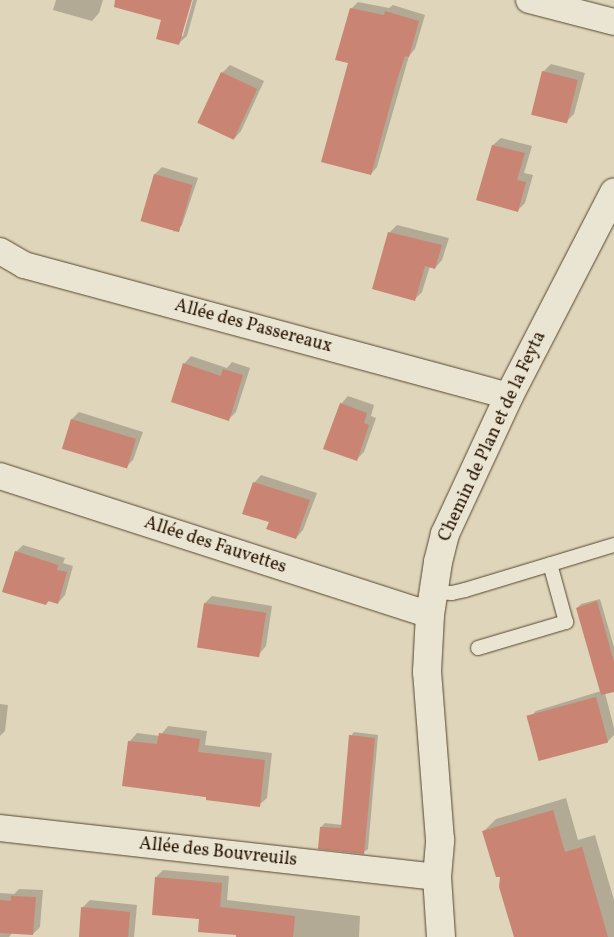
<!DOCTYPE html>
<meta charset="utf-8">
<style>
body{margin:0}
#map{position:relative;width:614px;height:937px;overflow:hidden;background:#dfd5ba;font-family:Vollkorn,serif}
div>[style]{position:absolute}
.shadow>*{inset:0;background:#0003}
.building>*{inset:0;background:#c98473;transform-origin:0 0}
.roads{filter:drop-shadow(0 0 1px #56462f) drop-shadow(0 0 1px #56462f)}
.lane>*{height:14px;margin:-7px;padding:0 7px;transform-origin:7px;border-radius:7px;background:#eae4d2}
.street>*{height:26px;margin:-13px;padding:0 13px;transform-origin:13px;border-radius:13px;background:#eae4d2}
.secondary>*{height:28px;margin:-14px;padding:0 14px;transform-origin:14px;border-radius:14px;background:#eae4d2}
span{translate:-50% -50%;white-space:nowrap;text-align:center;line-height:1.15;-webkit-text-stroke:4px #eae4d2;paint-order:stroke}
.street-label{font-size:18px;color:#281601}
</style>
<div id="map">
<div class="shadow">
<div style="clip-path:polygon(56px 0,103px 0,99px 13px,92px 21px,53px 10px)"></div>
<div style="clip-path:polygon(154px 0,191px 0,181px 36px,183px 36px,193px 0,197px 0,187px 36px,179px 43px,162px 19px)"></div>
<div style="clip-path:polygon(358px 2px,389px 8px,393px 5px,425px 15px,415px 49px,409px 56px,377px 167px,371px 174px,350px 62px,351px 9px)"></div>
<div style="clip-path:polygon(551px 64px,585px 73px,574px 114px,566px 122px,543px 72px)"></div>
<div style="clip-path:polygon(230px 65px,264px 81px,241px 131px,234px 139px,222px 73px)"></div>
<div style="clip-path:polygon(501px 138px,532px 146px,524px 173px,533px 175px,525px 203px,517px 211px,477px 200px,493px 145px)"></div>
<div style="clip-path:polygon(162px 167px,198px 178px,182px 225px,174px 232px,155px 174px)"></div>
<div style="clip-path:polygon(397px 225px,449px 238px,442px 260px,435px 268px,430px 266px,422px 292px,415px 299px,389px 233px)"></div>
<div style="clip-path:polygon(191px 356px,227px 368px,232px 362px,250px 368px,236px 412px,228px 420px,184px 364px)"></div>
<div style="clip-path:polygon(348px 396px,374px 405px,371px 416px,376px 418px,364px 452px,356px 460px,341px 404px)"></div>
<div style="clip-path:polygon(79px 412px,143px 432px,133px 460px,126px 467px,63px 448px,72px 419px)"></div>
<div style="clip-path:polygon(261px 475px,317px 493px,303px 530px,296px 538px,270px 521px,254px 483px)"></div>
<div style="clip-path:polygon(23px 545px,65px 558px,63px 563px,73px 566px,65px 595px,58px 603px,50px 600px,46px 604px,16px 552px)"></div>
<div style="clip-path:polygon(212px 596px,272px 606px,266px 646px,260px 653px,205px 603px)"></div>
<div style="clip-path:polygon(600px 599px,614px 647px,614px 690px,605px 693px,614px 728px,614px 735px,608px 741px,528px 719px,536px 711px,601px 691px,577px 608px,581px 604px)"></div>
<div style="clip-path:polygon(0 704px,8px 705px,5px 731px,0 736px)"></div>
<div style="clip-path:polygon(168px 726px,207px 731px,205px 745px,272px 753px,267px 798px,259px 805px,124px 785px,130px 741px,137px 733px,160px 736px)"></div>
<div style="clip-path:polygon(354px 732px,378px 735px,368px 849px,364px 852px,321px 827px,325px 823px,343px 825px,351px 736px)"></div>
<div style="clip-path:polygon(566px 798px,578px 840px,595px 835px,614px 900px,614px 937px,515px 937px,501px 876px,483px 832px,496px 819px)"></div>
<div style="clip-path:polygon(163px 870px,229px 876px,227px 900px,360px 916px,359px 937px,237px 937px,237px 934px,201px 918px,156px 877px)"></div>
<div style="clip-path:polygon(19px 889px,43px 890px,40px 927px,33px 934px,13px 932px,9px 937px,0 937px,0 893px,14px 894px)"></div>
<div style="clip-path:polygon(90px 900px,137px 905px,134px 937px,80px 937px,83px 907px)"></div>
</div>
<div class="building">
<div style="clip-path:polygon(115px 0,192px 0,179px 45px,156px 39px,161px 20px,114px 7px)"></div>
<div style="clip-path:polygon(350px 8px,384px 15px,385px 11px,419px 21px,409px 57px,405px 56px,397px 80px,371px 175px,321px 162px,348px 63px,335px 60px)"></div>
<div style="left:542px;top:71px;width:37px;height:45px;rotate:14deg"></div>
<div style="left:221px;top:72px;width:40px;height:56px;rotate:25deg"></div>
<div style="clip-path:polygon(492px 145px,525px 153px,517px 180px,526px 182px,518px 212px,476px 200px)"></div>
<div style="left:154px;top:174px;width:40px;height:49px;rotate:16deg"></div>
<div style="clip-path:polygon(388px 232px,442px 245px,435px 269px,425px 266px,415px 301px,372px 289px)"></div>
<div style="clip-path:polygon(183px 363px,221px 376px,223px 369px,243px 375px,229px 421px,171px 402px)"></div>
<div style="clip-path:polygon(340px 403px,367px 413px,364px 423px,369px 425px,357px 461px,323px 449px)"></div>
<div style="left:71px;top:419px;width:68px;height:31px;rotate:17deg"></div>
<div style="clip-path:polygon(253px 482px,310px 500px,296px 539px,266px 529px,269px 522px,242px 514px)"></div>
<div style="clip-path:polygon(15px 551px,58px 565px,57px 570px,67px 572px,58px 604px,48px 601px,46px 605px,2px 592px)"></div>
<div style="clip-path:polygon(597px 601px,614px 662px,614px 692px,601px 695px,576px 608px)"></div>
<div style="left:204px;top:603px;width:63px;height:45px;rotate:9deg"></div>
<div style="left:596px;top:697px;width:47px;height:72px;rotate:75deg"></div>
<div style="clip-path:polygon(159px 733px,200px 739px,198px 752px,265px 760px,260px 807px,206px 800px,206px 797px,122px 786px,128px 741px,157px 744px)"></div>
<div style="clip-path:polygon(349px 735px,375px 738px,364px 854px,318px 849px,320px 827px,341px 828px)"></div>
<div style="clip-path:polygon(553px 810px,565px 852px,582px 847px,608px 937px,514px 937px,499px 887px,500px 877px,496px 877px,482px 831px)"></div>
<div style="clip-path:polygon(155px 877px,222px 883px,220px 907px,295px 916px,293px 937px,236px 937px,236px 935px,198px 932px,199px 919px,152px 915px)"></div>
<div style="clip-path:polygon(11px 896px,36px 897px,33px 935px,0 933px,0 900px,11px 901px)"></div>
<div style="clip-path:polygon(81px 907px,130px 912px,128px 937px,79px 937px)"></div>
</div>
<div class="roads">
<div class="lane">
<div style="left:432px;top:592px;width:20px;rotate:3deg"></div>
<div style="left:452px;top:593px;width:13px;rotate:-13deg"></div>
<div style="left:465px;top:590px;width:156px;rotate:-16.8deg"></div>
<div style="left:478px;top:648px;width:92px;rotate:-16.5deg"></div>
<div style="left:566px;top:622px;width:60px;rotate:-105.4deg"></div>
</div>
<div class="street">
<div style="left:529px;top:0;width:88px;rotate:14.5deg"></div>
<div style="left:0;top:251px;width:28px;rotate:30deg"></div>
<div style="left:24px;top:265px;width:502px;rotate:15.12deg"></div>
<div style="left:0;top:476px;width:452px;rotate:17.9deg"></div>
<div style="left:0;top:828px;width:440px;rotate:6.4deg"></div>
</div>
<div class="secondary">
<div style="left:441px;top:937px;width:60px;rotate:-93.8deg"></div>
<div style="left:437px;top:877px;width:37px;rotate:-85deg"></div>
<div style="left:440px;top:840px;width:169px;rotate:-94.4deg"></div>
<div style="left:427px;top:672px;width:57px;rotate:-87deg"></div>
<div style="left:430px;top:615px;width:54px;rotate:-81.4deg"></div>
<div style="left:438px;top:562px;width:29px;rotate:-76deg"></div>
<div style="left:445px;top:534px;width:152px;rotate:-65.1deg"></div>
<div style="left:509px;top:396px;width:229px;rotate:-62.7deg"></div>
</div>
</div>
<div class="street-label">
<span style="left:253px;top:327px;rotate:15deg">Allée des Passereaux</span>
<span style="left:493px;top:437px;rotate:-65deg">Chemin de Plan et de la Feyta</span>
<span style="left:215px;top:546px;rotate:18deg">Allée des Fauvettes</span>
<span style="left:218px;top:853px;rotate:6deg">Allée des Bouvreuils</span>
</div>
</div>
